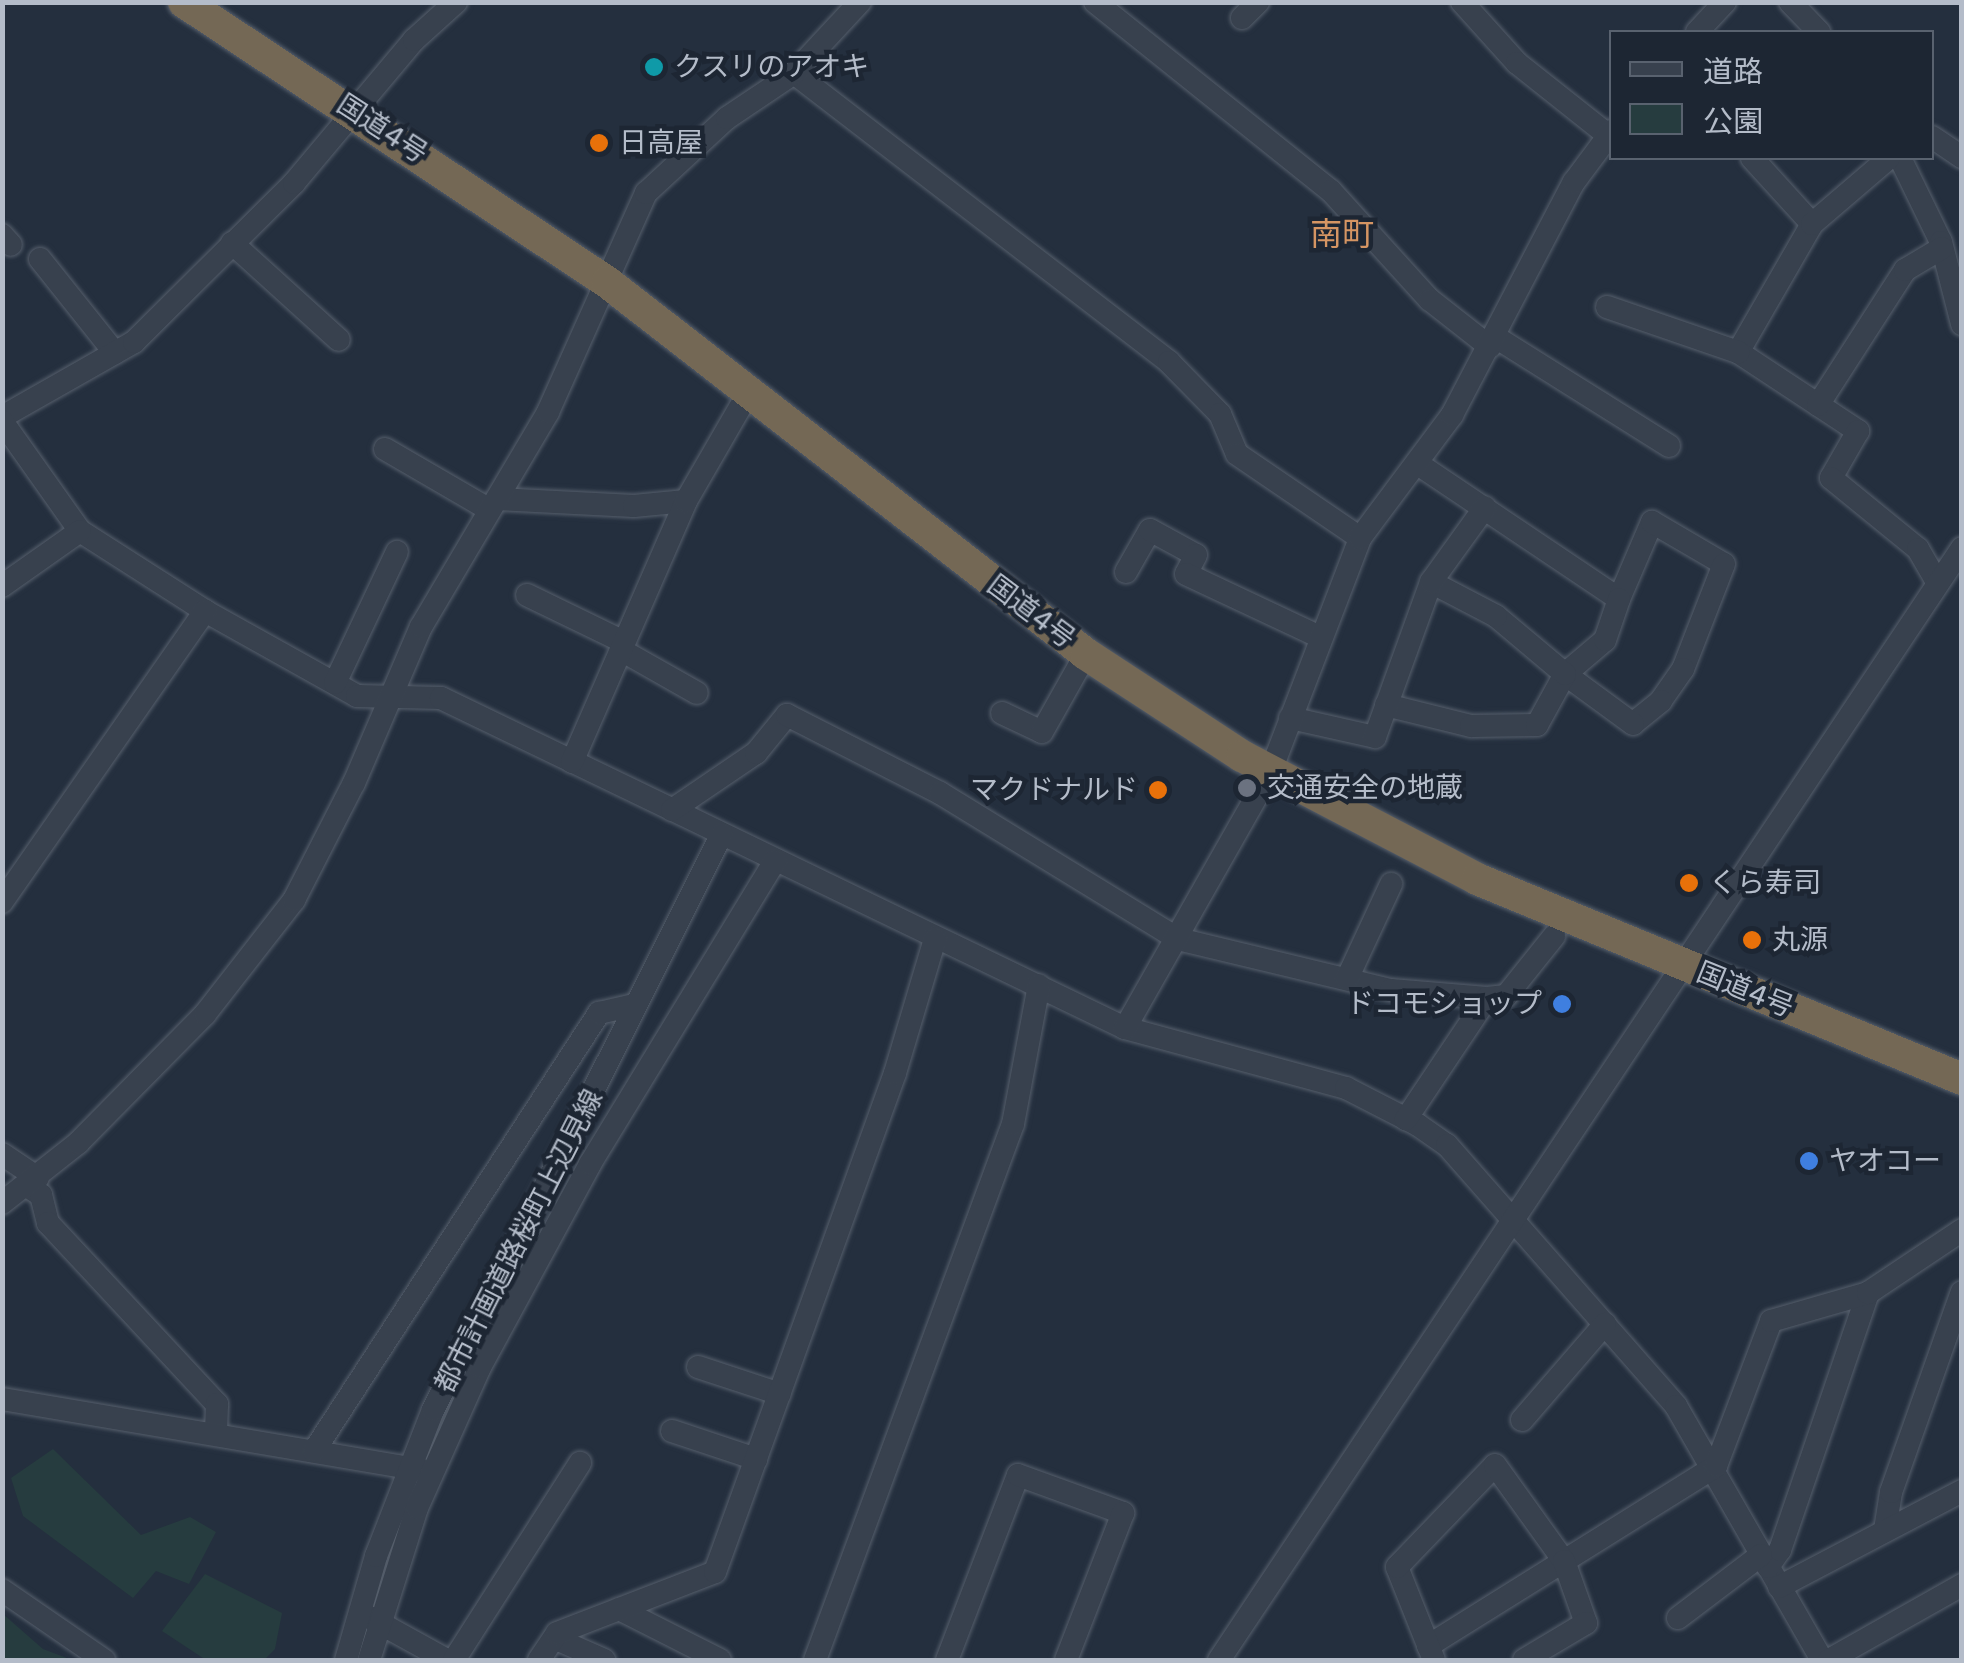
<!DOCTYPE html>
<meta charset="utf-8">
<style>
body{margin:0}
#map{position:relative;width:1964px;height:1663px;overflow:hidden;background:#242f3e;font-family:Rubik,"Noto Sans JP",sans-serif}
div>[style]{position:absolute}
.green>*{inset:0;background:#263c3f}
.roads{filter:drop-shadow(0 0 2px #565f6c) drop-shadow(0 0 2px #565f6c)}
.minor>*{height:22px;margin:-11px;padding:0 11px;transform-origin:11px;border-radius:11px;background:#38414e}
.highway>*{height:32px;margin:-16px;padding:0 16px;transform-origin:16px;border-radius:16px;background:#746855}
.dots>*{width:28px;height:28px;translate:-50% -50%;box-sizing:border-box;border:5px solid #1d2633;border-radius:50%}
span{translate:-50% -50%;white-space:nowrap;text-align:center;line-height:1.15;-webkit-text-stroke:9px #1d2633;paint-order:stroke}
.poi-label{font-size:28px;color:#b4bcc9}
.left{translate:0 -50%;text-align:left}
.right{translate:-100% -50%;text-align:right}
.street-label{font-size:28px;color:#b4bcc9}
.quarter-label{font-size:32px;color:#d59563}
.frame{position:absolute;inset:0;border:5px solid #b4bcc9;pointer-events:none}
.legend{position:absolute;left:1609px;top:30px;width:325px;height:130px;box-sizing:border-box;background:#1d2633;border:2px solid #59626f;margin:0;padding:12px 18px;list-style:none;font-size:30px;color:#b4bcc9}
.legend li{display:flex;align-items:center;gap:20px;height:50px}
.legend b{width:50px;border:2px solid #59626f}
</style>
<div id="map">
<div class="green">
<div style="clip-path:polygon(53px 1449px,141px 1535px,190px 1517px,216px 1532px,189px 1584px,156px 1571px,133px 1598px,23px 1516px,11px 1478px)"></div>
<div style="clip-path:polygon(205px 1574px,282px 1613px,275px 1649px,264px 1660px,206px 1660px,162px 1631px)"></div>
<div style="clip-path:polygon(3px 1614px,43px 1649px,72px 1660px,3px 1660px)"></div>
</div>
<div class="roads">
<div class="minor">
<div style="left:1095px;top:2px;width:302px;rotate:38.7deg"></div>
<div style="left:1331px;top:191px;width:147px;rotate:47.8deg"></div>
<div style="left:1430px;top:300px;width:76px;rotate:38.1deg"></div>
<div style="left:1462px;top:2px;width:82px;rotate:48deg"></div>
<div style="left:1517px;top:63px;width:116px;rotate:38.4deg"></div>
<div style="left:1790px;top:2px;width:42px;rotate:46deg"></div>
<div style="left:1242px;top:18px;width:23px;rotate:-45deg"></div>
<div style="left:1697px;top:32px;width:41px;rotate:-47deg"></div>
<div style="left:794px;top:73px;width:473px;rotate:37.6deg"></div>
<div style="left:1169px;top:362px;width:73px;rotate:45.6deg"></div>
<div style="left:1220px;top:414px;width:43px;rotate:67deg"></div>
<div style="left:1237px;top:454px;width:149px;rotate:34.3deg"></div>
<div style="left:1932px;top:137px;width:36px;rotate:34deg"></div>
<div style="left:1752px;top:158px;width:89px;rotate:47.7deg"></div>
<div style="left:1812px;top:224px;width:148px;rotate:120deg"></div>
<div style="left:1738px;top:352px;width:144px;rotate:33.4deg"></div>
<div style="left:1858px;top:431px;width:54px;rotate:119.9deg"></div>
<div style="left:1831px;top:478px;width:112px;rotate:39.2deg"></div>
<div style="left:1918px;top:549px;width:39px;rotate:60deg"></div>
<div style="left:1900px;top:158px;width:93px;rotate:64deg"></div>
<div style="left:1941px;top:242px;width:85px;rotate:75.6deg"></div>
<div style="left:1812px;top:224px;width:101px;rotate:-40.6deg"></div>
<div style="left:2px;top:235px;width:13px;rotate:48deg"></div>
<div style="left:232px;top:243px;width:144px;rotate:42.2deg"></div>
<div style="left:40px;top:259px;width:120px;rotate:51.4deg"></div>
<div style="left:1607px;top:307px;width:139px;rotate:19deg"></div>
<div style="left:1497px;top:338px;width:203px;rotate:32.1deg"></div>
<div style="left:1818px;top:405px;width:161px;rotate:-57.2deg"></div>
<div style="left:1905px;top:270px;width:43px;rotate:-30.7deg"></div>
<div style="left:2px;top:417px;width:152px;rotate:-29.6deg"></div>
<div style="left:134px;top:342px;width:226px;rotate:-44.8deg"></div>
<div style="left:294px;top:183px;width:187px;rotate:-50deg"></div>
<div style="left:414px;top:40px;width:57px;rotate:-42.1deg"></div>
<div style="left:2px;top:421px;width:135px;rotate:54.7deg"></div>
<div style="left:80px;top:531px;width:148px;rotate:32.6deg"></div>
<div style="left:205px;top:611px;width:174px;rotate:29.2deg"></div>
<div style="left:357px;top:696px;width:84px;rotate:1.4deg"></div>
<div style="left:441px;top:698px;width:759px;rotate:25.76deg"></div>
<div style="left:1125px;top:1028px;width:229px;rotate:15.2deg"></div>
<div style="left:1346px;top:1088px;width:81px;rotate:27.2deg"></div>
<div style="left:1418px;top:1125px;width:35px;rotate:35deg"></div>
<div style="left:1447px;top:1145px;width:347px;rotate:48.7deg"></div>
<div style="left:1676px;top:1406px;width:293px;rotate:60.1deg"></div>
<div style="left:385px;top:449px;width:121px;rotate:30.2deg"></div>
<div style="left:1418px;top:464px;width:242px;rotate:33.9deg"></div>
<div style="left:1619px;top:599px;width:84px;rotate:-66.8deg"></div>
<div style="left:1652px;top:522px;width:83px;rotate:30.3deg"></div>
<div style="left:1724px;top:564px;width:113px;rotate:111.3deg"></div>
<div style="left:1683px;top:669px;width:39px;rotate:125deg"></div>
<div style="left:1661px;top:701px;width:36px;rotate:141deg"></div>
<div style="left:1633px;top:724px;width:84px;rotate:-143.7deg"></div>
<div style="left:1565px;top:674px;width:52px;rotate:-40.4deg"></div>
<div style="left:1605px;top:640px;width:43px;rotate:-71.1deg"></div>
<div style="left:497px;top:499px;width:137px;rotate:2.9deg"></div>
<div style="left:634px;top:506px;width:52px;rotate:-5.5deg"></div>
<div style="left:1126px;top:572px;width:48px;rotate:-60.3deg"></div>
<div style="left:1150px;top:530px;width:52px;rotate:28.5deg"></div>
<div style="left:1196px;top:555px;width:21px;rotate:118deg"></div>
<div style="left:1186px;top:574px;width:146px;rotate:25.2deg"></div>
<div style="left:2px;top:586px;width:95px;rotate:-35.2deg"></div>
<div style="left:527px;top:595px;width:108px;rotate:25.9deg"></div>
<div style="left:621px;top:650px;width:87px;rotate:29.5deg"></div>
<div style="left:335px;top:683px;width:145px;rotate:-64.7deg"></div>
<div style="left:1386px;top:705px;width:88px;rotate:13.9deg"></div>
<div style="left:1471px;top:726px;width:66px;rotate:-0.9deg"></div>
<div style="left:1537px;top:725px;width:58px;rotate:-61.2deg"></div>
<div style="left:1565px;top:674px;width:90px;rotate:-140deg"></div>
<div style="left:1496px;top:616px;width:73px;rotate:-152.4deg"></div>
<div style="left:1002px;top:713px;width:44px;rotate:25.4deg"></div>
<div style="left:1042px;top:732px;width:90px;rotate:-60.6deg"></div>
<div style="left:1290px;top:718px;width:87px;rotate:12.6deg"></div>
<div style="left:1375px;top:737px;width:165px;rotate:-70.1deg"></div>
<div style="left:1431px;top:582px;width:92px;rotate:-54.2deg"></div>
<div style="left:572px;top:762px;width:285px;rotate:-66.4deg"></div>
<div style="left:686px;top:501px;width:126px;rotate:-60deg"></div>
<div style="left:672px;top:810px;width:102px;rotate:-34.2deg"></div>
<div style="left:756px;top:753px;width:49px;rotate:-50.8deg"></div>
<div style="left:787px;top:715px;width:172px;rotate:27deg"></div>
<div style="left:940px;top:793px;width:279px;rotate:31.5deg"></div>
<div style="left:1178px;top:939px;width:219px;rotate:13.5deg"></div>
<div style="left:1391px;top:990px;width:96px;rotate:4.8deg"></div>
<div style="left:1487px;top:998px;width:146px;rotate:123.8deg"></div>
<div style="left:2px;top:902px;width:355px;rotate:-55.1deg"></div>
<div style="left:1347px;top:979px;width:105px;rotate:-65.1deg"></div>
<div style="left:1487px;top:998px;width:19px;rotate:-6deg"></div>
<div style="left:1506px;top:996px;width:77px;rotate:-51.3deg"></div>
<div style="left:1125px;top:1028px;width:293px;rotate:-60.4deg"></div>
<div style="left:1270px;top:773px;width:252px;rotate:-69deg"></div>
<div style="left:1360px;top:538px;width:154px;rotate:-53.2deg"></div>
<div style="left:1452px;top:415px;width:263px;rotate:-62.4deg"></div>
<div style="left:1574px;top:182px;width:64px;rotate:-53.3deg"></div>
<div style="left:2px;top:1154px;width:43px;rotate:33.7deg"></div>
<div style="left:27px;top:1186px;width:17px;rotate:33deg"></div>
<div style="left:41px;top:1195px;width:29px;rotate:76deg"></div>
<div style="left:48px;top:1223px;width:248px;rotate:47deg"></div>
<div style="left:217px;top:1404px;width:30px;rotate:92deg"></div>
<div style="left:2px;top:1203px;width:97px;rotate:-38.3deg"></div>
<div style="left:78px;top:1143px;width:181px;rotate:-45.4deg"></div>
<div style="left:205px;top:1014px;width:145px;rotate:-52deg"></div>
<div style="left:294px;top:900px;width:131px;rotate:-62.9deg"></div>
<div style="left:354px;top:783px;width:170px;rotate:-66.8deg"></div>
<div style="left:421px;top:627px;width:250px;rotate:-59.4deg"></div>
<div style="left:548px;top:412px;width:240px;rotate:-65.9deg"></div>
<div style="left:646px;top:193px;width:110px;rotate:-42.8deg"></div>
<div style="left:727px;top:118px;width:81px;rotate:-33.9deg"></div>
<div style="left:794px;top:73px;width:97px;rotate:-47.1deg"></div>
<div style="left:698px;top:1367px;width:86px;rotate:18.2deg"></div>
<div style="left:2px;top:1399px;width:427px;rotate:9.6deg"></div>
<div style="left:1522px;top:1420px;width:127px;rotate:-49.2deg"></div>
<div style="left:672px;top:1431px;width:89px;rotate:18.4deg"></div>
<div style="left:314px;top:1451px;width:523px;rotate:-56.95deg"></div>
<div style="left:599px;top:1013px;width:35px;rotate:-13deg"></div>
<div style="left:1885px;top:1530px;width:38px;rotate:-81deg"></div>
<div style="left:1891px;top:1492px;width:212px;rotate:-70.5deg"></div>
<div style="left:1768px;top:1567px;width:21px;rotate:-55deg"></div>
<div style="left:1780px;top:1550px;width:272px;rotate:-71.1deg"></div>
<div style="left:1779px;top:1587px;width:207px;rotate:-27.7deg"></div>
<div style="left:2px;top:1590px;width:124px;rotate:34.5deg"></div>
<div style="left:619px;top:1609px;width:113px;rotate:26.8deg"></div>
<div style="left:365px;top:1615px;width:94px;rotate:28.8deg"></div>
<div style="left:1678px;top:1618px;width:104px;rotate:-37.2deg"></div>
<div style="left:554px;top:1638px;width:55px;rotate:23.7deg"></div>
<div style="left:1428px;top:1646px;width:340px;rotate:-32deg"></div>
<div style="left:1716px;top:1466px;width:155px;rotate:-69.2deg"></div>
<div style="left:1771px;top:1321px;width:101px;rotate:-16.1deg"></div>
<div style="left:1868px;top:1293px;width:113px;rotate:-33.8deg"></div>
<div style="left:346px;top:1660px;width:108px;rotate:-73.9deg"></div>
<div style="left:376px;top:1556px;width:157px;rotate:-68.7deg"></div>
<div style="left:433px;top:1410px;width:644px;rotate:-63.36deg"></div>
<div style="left:369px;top:1660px;width:159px;rotate:-72.5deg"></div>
<div style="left:417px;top:1508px;width:154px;rotate:-65.9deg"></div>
<div style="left:480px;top:1367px;width:231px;rotate:-61.5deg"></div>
<div style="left:590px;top:1164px;width:355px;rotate:-58.6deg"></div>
<div style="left:454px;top:1660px;width:234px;rotate:-57.4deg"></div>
<div style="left:539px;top:1660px;width:32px;rotate:-56deg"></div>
<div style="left:557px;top:1633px;width:169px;rotate:-21.1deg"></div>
<div style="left:715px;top:1572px;width:530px;rotate:-70.16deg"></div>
<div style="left:895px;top:1073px;width:140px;rotate:-73.4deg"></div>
<div style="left:815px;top:1660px;width:571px;rotate:-69.73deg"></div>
<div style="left:1013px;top:1124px;width:141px;rotate:-79.4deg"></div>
<div style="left:947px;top:1660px;width:198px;rotate:-69deg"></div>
<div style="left:1018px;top:1475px;width:112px;rotate:19.9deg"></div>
<div style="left:1123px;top:1513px;width:158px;rotate:111.2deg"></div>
<div style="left:1219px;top:1660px;width:1337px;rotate:-56.25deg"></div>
<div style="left:1434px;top:1660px;width:100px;rotate:-111.7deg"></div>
<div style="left:1397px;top:1567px;width:141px;rotate:-46.1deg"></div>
<div style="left:1495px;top:1465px;width:118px;rotate:54.3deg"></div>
<div style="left:1564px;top:1561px;width:66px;rotate:70.5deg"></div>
<div style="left:1586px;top:1623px;width:72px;rotate:149.2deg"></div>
<div style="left:1829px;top:1660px;width:153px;rotate:-29.4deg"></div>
</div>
<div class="highway">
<div style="left:184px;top:2px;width:507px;rotate:33.5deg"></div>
<div style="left:607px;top:282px;width:606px;rotate:37.83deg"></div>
<div style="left:1086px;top:654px;width:186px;rotate:33.2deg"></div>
<div style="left:1242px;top:756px;width:265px;rotate:27.6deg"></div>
<div style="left:1477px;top:879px;width:525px;rotate:22.41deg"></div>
</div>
</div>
<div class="dots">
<div style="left:654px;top:67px;background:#0f9aa8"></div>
<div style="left:599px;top:143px;background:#e8710a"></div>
<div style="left:1247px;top:788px;background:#6b7280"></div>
<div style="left:1158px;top:790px;background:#e8710a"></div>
<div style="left:1689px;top:883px;background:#e8710a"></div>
<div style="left:1752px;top:940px;background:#e8710a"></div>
<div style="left:1562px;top:1004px;background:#3f7fe0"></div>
<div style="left:1809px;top:1161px;background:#3f7fe0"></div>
</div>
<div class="poi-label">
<span class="left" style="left:674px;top:67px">クスリのアオキ</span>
<span class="left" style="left:619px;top:143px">日高屋</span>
<span class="left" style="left:1267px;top:788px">交通安全の地蔵</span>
<span class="right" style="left:1138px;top:790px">マクドナルド</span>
<span class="left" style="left:1709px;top:883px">くら寿司</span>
<span class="left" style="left:1772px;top:940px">丸源</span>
<span class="right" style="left:1542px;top:1004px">ドコモショップ</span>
<span class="left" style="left:1829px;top:1161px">ヤオコー</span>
</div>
<div class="street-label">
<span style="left:382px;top:129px;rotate:33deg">国道4号</span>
<span style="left:1031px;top:612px;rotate:37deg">国道4号</span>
<span style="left:1745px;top:990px;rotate:22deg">国道4号</span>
<span style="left:519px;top:1241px;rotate:-63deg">都市計画道路桜町上辺見線</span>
</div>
<div class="quarter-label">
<span style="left:1342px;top:234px">南町</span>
</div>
<div class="frame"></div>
<ul class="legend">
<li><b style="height:12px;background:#38414e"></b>道路</li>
<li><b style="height:28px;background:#263c3f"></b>公園</li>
</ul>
</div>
